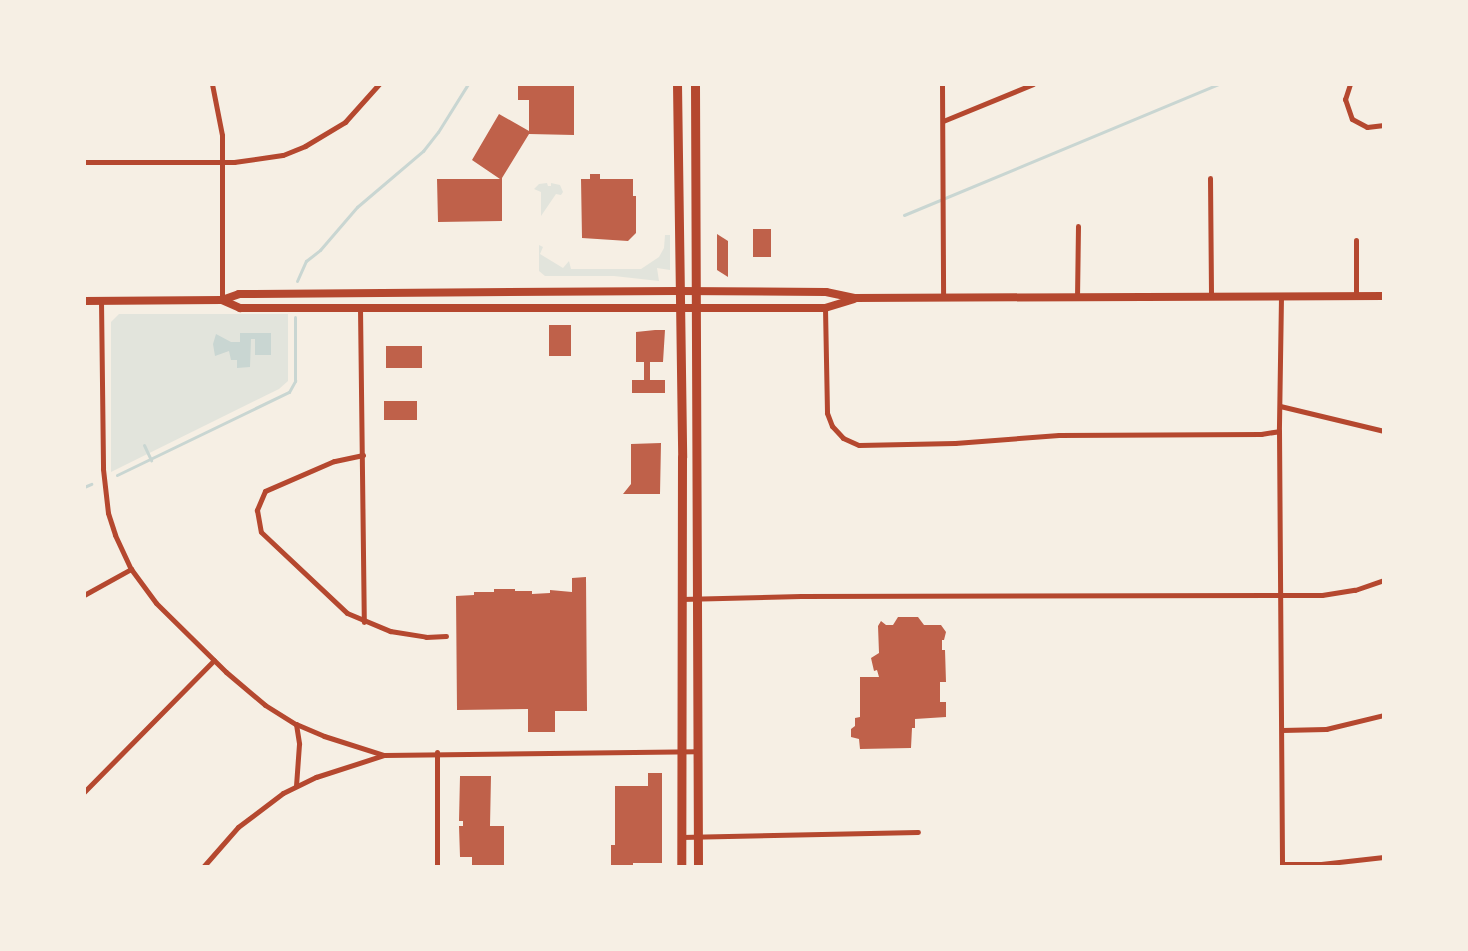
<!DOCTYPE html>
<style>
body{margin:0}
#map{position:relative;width:1468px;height:951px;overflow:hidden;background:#f6efe4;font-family:"IBM Plex Sans",sans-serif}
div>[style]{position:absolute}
.green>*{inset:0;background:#e2e4dc}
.water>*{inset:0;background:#c9d6d2}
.stream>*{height:3px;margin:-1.5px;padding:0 1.5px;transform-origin:1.5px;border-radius:1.5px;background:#c9d6d2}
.building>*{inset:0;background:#bf614a;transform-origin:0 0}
.minor>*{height:5px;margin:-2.5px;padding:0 2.5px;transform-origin:2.5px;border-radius:2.5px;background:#b5482f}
.secondary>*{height:8px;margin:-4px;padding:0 4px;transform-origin:4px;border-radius:4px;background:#b5482f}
.primary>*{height:9px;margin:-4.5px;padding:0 4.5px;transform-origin:4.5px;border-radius:4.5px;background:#b5482f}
span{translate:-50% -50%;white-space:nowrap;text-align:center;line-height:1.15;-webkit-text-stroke:4.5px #f6efe4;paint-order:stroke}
.frame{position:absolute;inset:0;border:86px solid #f6efe4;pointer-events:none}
</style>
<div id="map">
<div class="green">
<div style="clip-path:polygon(547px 183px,548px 186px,551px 186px,551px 183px,560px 185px,563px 192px,561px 195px,556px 194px,541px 216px,541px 192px,534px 189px,539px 184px)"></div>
<div style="clip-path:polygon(665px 235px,670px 235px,670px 270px,657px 268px,659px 281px,614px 276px,545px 276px,539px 271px,539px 245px,543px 247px,540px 254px,563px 268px,569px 261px,571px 269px,641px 269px,659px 257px,664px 248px)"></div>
<div style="clip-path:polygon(119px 314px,288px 314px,288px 381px,279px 389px,111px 472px,111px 322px)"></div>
</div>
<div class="water">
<div style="clip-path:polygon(240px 333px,271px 333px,271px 355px,255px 355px,255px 339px,251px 339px,250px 367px,237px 368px,237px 360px,231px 360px,229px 351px,215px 356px,213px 344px,216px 334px,231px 342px,240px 342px)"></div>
</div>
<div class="stream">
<div style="left:904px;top:215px;width:341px;rotate:-22.6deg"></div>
<div style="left:297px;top:281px;width:22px;rotate:-66deg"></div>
<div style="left:306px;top:261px;width:18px;rotate:-38deg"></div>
<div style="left:320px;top:250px;width:57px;rotate:-49.3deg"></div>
<div style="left:357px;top:207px;width:87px;rotate:-40.3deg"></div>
<div style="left:423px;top:151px;width:24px;rotate:-52deg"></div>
<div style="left:438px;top:132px;width:57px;rotate:-58deg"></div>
<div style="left:144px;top:445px;width:17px;rotate:65deg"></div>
<div style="left:117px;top:475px;width:191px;rotate:-25.8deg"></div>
<div style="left:289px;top:392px;width:13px;rotate:-61deg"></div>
<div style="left:295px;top:381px;width:64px;rotate:-90deg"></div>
<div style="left:84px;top:487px;width:8px;rotate:-23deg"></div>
</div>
<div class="building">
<div style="clip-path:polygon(518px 84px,574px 84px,574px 135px,529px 134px,502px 178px,502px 221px,438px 222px,437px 179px,500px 179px,472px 160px,499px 114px,529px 131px,529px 100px,518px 100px)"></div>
<div style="clip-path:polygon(590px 174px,600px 174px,600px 179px,633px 179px,633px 196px,636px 196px,636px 233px,628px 241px,582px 238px,581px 179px,590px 179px)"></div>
<div style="left:753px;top:229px;width:18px;height:28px"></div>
<div style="clip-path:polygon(717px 234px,728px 241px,728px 277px,717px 270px)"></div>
<div style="left:571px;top:325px;width:31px;height:22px;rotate:90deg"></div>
<div style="clip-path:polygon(655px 330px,665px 330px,663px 362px,650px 362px,650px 380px,665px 380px,665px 393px,632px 393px,632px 380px,644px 380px,644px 362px,636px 362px,636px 332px)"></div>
<div style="left:386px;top:346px;width:36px;height:22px"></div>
<div style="left:384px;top:401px;width:33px;height:19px"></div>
<div style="clip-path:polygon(661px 443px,660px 494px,623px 494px,631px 484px,631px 444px)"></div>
<div style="clip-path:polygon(586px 577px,587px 711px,555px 711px,555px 732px,528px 732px,528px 709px,457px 710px,456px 596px,474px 595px,474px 592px,494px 592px,494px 589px,515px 589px,515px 591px,532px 591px,532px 594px,550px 593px,550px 590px,572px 592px,572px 578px)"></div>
<div style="clip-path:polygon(898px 617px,918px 617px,924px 625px,941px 625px,946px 632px,944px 640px,942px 640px,942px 650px,945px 650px,946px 682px,940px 682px,940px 702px,946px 702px,946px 717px,915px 719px,915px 728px,912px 728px,911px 748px,860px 749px,859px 739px,851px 737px,851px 729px,855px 726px,855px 718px,860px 717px,860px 677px,879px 677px,877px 670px,874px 671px,871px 658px,879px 653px,878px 626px,881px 621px,886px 625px,893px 625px)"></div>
<div style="clip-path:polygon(648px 773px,662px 773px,662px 863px,633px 863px,633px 867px,611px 867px,611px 845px,615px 845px,615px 786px,648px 786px)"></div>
<div style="clip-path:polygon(460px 776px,491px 776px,490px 826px,504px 826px,504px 867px,472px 867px,472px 857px,460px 857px,459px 826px,463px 826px,463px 821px,459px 821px)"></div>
</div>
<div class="minor">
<div style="left:212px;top:84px;width:52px;rotate:78.9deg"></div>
<div style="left:222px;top:135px;width:165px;rotate:90deg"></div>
<div style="left:942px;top:84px;width:214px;rotate:89.7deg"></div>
<div style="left:1350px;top:84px;width:16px;rotate:108deg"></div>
<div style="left:1345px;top:99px;width:21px;rotate:71deg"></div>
<div style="left:1352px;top:119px;width:17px;rotate:28deg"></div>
<div style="left:1367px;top:127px;width:17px;rotate:-7deg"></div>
<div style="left:943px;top:121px;width:97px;rotate:-22.3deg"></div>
<div style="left:84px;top:162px;width:150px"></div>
<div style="left:234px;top:162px;width:49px;rotate:-8.1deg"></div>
<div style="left:283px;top:155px;width:24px;rotate:-22deg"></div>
<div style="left:305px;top:146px;width:47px;rotate:-31deg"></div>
<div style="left:345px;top:122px;width:51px;rotate:-48.2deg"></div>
<div style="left:1210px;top:178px;width:119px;rotate:89.5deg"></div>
<div style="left:1356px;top:240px;width:56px;rotate:90deg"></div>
<div style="left:1281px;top:297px;width:134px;rotate:90.9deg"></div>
<div style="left:1279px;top:431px;width:436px;rotate:89.6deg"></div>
<div style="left:1077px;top:298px;width:72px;rotate:-89.2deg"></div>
<div style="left:101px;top:301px;width:168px;rotate:89.3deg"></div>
<div style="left:103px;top:469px;width:44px;rotate:83.5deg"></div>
<div style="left:108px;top:513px;width:23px;rotate:72deg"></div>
<div style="left:115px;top:535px;width:38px;rotate:65deg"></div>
<div style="left:131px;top:569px;width:42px;rotate:53.7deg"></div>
<div style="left:156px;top:603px;width:98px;rotate:44.6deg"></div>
<div style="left:226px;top:672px;width:51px;rotate:40.2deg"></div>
<div style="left:265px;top:705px;width:36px;rotate:32deg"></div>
<div style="left:296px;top:724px;width:30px;rotate:23deg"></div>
<div style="left:324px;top:736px;width:63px;rotate:17.6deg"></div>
<div style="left:384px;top:755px;width:313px;rotate:-0.7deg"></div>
<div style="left:360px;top:308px;width:314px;rotate:89.3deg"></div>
<div style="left:825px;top:308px;width:105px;rotate:88.9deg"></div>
<div style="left:827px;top:413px;width:14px;rotate:69deg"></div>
<div style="left:832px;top:426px;width:16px;rotate:47deg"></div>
<div style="left:843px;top:438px;width:17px;rotate:24deg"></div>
<div style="left:859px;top:445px;width:96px;rotate:-1.2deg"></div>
<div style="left:955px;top:443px;width:104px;rotate:-4.4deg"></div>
<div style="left:1059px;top:435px;width:202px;rotate:-0.3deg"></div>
<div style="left:1261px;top:434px;width:18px;rotate:-9deg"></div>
<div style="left:1280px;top:406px;width:107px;rotate:13.5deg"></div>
<div style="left:363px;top:455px;width:30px;rotate:168deg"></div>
<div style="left:334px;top:461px;width:75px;rotate:156.5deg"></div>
<div style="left:265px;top:491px;width:21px;rotate:113deg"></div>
<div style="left:257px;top:510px;width:22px;rotate:80deg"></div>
<div style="left:261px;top:532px;width:118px;rotate:43.3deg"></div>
<div style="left:347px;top:613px;width:47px;rotate:22.7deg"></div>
<div style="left:390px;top:631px;width:36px;rotate:9deg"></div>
<div style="left:426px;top:637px;width:20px;rotate:-3deg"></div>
<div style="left:84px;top:595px;width:54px;rotate:-29deg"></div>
<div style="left:681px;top:599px;width:120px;rotate:-1.4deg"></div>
<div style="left:801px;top:596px;width:521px;rotate:-0.11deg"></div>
<div style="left:1322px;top:595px;width:33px;rotate:-9deg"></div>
<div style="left:1355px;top:590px;width:31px;rotate:-19deg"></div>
<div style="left:296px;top:724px;width:20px;rotate:81deg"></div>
<div style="left:299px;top:744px;width:42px;rotate:94.1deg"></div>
<div style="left:1282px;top:730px;width:44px;rotate:-1.3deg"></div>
<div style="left:1326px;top:729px;width:60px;rotate:-13.6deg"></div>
<div style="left:437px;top:752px;width:115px;rotate:90deg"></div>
<div style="left:84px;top:792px;width:185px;rotate:-45.4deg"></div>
<div style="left:681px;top:837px;width:237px;rotate:-1.2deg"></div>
<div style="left:1282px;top:864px;width:39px"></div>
<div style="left:1321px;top:864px;width:63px;rotate:-6.3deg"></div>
<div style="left:203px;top:867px;width:53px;rotate:-48.8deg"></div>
<div style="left:238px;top:827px;width:56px;rotate:-37.1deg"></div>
<div style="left:283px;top:793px;width:37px;rotate:-26deg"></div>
<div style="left:316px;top:777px;width:71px;rotate:-17.9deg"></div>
</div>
<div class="secondary">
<div style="left:222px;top:300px;width:20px;rotate:24deg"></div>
<div style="left:240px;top:308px;width:585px"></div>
<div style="left:825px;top:308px;width:30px;rotate:-17deg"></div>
<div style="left:84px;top:301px;width:138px;rotate:-0.4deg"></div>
<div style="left:222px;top:300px;width:18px;rotate:-19deg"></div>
<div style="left:239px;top:294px;width:439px;rotate:-0.4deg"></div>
<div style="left:678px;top:291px;width:148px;rotate:0.4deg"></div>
<div style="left:826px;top:292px;width:29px;rotate:12deg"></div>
<div style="left:854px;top:298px;width:530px;rotate:-0.22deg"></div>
</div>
<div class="primary">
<div style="left:677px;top:84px;width:373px;rotate:89.2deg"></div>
<div style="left:682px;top:457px;width:410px;rotate:90.1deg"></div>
<div style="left:695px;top:84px;width:783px;rotate:89.78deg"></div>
</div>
<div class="frame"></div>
</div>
